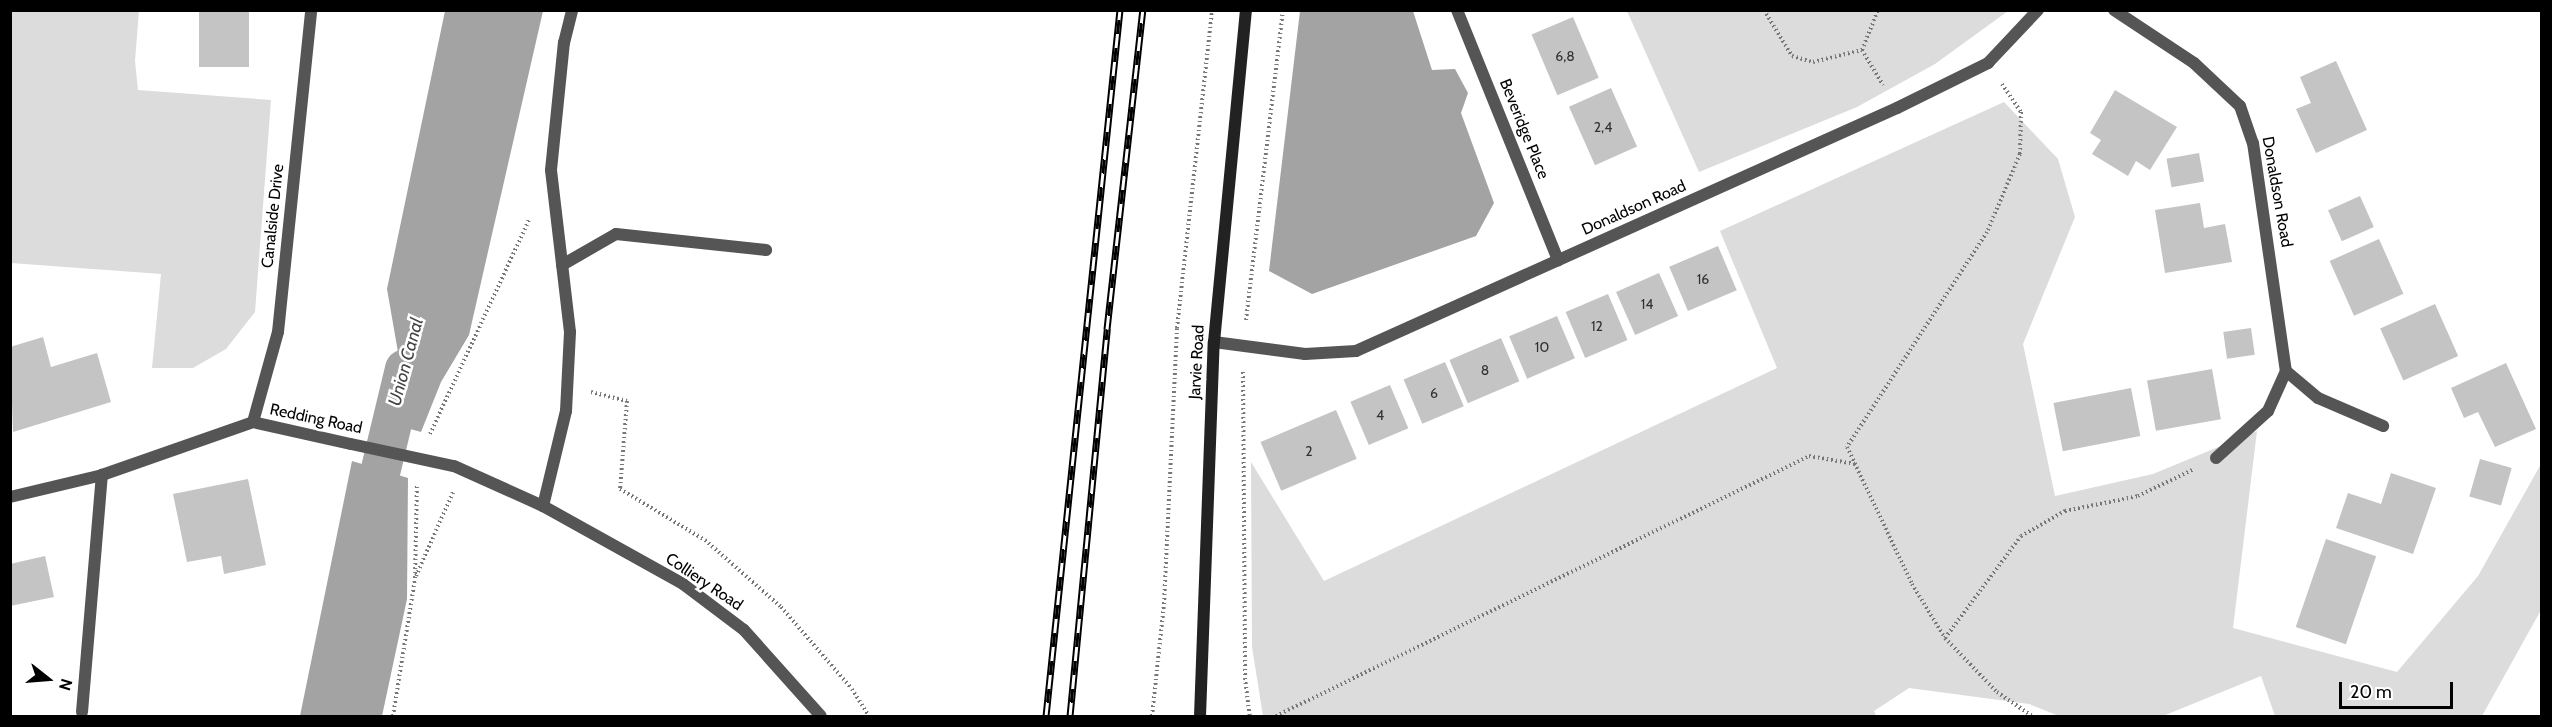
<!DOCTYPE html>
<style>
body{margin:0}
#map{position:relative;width:2552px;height:727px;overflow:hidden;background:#fff;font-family:Cabin,sans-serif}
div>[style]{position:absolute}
.green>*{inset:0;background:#dcdcdc}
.water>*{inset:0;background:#a3a3a3}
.canal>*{height:40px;margin:-20px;padding:0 20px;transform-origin:20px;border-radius:20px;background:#a3a3a3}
.building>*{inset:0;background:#c4c4c4;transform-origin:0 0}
.path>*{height:4px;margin-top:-2px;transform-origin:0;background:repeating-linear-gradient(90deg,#777 0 1.5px,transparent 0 4.5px)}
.lane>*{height:12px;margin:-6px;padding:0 6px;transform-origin:6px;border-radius:6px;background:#555}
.street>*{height:12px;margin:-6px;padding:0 6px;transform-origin:6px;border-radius:6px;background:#555}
.secondary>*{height:12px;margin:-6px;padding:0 6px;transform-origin:6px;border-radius:6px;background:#222}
.rail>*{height:7px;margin-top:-3.5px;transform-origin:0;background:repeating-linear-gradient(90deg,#fff 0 14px,#000 0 28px);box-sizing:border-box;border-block:2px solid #000}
.street-bridge>*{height:12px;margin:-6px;padding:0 6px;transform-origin:6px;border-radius:6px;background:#555}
span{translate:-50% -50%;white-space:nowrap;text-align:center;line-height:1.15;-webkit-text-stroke:5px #fff;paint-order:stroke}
.number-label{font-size:14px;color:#313131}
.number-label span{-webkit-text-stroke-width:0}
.street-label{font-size:16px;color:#000}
.water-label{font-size:18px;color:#444;font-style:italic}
.frame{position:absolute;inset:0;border:12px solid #000;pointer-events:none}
.north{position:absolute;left:18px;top:649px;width:60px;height:60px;-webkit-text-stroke:4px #fff;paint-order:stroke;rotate:107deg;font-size:16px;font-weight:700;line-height:24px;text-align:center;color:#000}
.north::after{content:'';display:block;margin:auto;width:21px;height:27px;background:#000;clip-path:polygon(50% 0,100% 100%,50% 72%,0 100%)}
.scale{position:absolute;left:2339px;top:682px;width:114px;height:27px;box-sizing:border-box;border:3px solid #000;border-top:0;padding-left:8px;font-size:18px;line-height:21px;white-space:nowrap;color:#000;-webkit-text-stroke:4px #fff;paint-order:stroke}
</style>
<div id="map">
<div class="green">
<div style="clip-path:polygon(10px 11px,139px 11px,135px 61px,138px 90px,271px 100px,255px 312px,226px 349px,193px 368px,152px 368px,161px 274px,11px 263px)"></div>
<div style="clip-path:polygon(1627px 11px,2008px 11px,1935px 64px,1857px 107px,1699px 172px)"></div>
<div style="clip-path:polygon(2004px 102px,2058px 159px,2075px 217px,2023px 344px,2055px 496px,2153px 474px,2257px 431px,2233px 628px,2397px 672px,2478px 576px,2541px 464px,2541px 610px,2482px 716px,2275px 716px,2261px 676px,2163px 716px,2059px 716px,2029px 704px,1909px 688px,1874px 711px,1876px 716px,1263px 716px,1252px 647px,1251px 462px,1324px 581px,1777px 368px,1720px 231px)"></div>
</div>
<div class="water">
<div style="clip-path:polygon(445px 11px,543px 11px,469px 335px,441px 382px,421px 432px,382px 421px,399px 358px,387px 289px)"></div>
<div style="clip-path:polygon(1300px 11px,1413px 11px,1432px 70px,1455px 69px,1468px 93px,1461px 113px,1494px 203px,1476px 236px,1312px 294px,1269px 271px)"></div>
<div style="clip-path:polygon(352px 461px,408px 478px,407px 599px,382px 716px,300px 716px)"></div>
</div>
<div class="canal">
<div style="left:368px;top:523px;width:158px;rotate:-76.5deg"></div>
</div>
<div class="building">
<div style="left:199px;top:10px;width:50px;height:57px"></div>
<div style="left:1573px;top:17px;width:66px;height:45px;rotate:67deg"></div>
<div style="clip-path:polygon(2336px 61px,2367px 130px,2316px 153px,2296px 109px,2311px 103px,2300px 77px)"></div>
<div style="left:1611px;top:88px;width:64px;height:46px;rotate:66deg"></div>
<div style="clip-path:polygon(2115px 90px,2177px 127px,2150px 170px,2136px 161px,2128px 176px,2092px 154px,2101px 140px,2090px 133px)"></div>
<div style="left:2199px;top:153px;width:29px;height:33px;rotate:80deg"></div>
<div style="left:2360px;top:196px;width:34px;height:35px;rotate:66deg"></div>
<div style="clip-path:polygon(2200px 203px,2204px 228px,2225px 224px,2232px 262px,2165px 273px,2155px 210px)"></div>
<div style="left:2379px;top:239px;width:60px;height:54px;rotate:66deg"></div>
<div style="left:1718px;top:246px;width:48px;height:53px;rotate:67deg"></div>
<div style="left:1659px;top:273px;width:47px;height:47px;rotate:66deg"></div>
<div style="left:1608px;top:294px;width:50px;height:46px;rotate:67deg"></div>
<div style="left:2435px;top:304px;width:57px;height:60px;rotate:66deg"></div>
<div style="left:1557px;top:316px;width:46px;height:52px;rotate:67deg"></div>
<div style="left:2251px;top:328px;width:27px;height:28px;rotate:82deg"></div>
<div style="clip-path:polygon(43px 337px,51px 367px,97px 353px,111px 402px,13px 432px,10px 347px)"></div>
<div style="left:1501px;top:338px;width:47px;height:56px;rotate:67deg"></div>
<div style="left:1445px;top:362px;width:48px;height:45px;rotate:67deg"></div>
<div style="clip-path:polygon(2506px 363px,2536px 429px,2495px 447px,2478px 412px,2464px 418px,2451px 388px)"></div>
<div style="left:2212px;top:369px;width:51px;height:66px;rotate:80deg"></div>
<div style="left:1390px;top:385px;width:47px;height:43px;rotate:67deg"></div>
<div style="left:2131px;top:388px;width:49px;height:79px;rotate:79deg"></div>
<div style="left:1336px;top:410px;width:53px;height:82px;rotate:67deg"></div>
<div style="left:2480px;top:459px;width:33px;height:39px;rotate:16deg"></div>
<div style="clip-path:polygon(2391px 473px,2436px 488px,2413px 554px,2336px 528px,2348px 493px,2381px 504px)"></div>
<div style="clip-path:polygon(248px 479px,266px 565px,224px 574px,221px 556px,187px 562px,173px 494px)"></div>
<div style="left:2326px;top:539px;width:53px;height:93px;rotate:19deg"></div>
<div style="clip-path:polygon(45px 556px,54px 597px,10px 606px,10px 564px)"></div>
</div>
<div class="path">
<div style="left:1764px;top:10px;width:54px;rotate:58.7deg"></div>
<div style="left:1792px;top:56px;width:22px;rotate:16deg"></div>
<div style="left:1813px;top:62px;width:50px;rotate:-13.8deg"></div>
<div style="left:1862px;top:50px;width:41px;rotate:59deg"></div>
<div style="left:1862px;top:50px;width:43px;rotate:-68.2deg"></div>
<div style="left:2002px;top:84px;width:34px;rotate:56deg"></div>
<div style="left:2021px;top:112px;width:42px;rotate:91.4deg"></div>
<div style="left:2020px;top:154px;width:85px;rotate:112.9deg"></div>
<div style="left:1987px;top:232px;width:257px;rotate:123.1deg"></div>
<div style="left:1847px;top:447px;width:152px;rotate:64.6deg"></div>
<div style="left:1912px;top:584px;width:63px;rotate:58.6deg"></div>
<div style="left:1945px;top:638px;width:75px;rotate:46.1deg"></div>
<div style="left:1997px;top:692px;width:42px;rotate:34.4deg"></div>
<div style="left:1246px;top:320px;width:312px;rotate:-83.2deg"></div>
<div style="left:1243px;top:372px;width:306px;rotate:89.6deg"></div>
<div style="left:1245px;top:678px;width:38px;rotate:83deg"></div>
<div style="left:591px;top:392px;width:37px;rotate:14deg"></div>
<div style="left:627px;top:401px;width:88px;rotate:94.5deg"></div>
<div style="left:620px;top:489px;width:99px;rotate:31deg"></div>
<div style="left:705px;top:540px;width:101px;rotate:41.4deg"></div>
<div style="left:781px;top:607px;width:108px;rotate:49.1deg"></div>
<div style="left:852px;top:689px;width:32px;rotate:58deg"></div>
<div style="left:430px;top:434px;width:238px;rotate:-65.2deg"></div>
<div style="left:416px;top:576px;width:92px;rotate:-66.2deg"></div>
<div style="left:1945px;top:638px;width:127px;rotate:-53.3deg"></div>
<div style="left:2021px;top:536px;width:51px;rotate:-29.6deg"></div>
<div style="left:2065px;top:511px;width:75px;rotate:-11.6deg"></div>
<div style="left:2138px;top:496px;width:62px;rotate:-25.7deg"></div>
<div style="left:393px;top:716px;width:140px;rotate:-80.9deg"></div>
<div style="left:415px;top:578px;width:93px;rotate:-88.8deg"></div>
<div style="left:1152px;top:716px;width:113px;rotate:-83.9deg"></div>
<div style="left:1164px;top:604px;width:276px;rotate:-87.3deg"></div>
<div style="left:1177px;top:328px;width:320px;rotate:-83.7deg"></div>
<div style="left:1276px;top:716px;width:593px;rotate:-26deg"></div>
<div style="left:1809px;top:456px;width:47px;rotate:9.9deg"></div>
</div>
<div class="lane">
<div style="left:562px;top:265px;width:62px;rotate:-29.9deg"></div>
<div style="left:616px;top:234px;width:151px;rotate:6.1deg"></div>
</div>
<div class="street">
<div style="left:1457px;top:10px;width:270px;rotate:68deg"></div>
<div style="left:2114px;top:10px;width:96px;rotate:33.5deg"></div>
<div style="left:2194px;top:63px;width:63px;rotate:43.1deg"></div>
<div style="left:2240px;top:106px;width:39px;rotate:71deg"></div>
<div style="left:2253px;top:143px;width:230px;rotate:81.8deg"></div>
<div style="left:1214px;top:342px;width:92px;rotate:7.5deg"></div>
<div style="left:1305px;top:354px;width:51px;rotate:-3.4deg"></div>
<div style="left:1356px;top:351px;width:593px;rotate:-24.19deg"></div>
<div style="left:1897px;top:108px;width:102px;rotate:-26.3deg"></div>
<div style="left:1988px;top:63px;width:73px;rotate:-46.7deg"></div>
<div style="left:253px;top:422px;width:93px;rotate:-74.5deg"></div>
<div style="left:278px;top:332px;width:324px;rotate:-84.1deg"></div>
<div style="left:2216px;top:458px;width:70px;rotate:-42.1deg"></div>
<div style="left:2268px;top:411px;width:44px;rotate:-65.8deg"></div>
<div style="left:2286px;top:371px;width:42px;rotate:40.2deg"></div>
<div style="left:2318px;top:398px;width:71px;rotate:23.3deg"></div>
<div style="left:454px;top:466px;width:98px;rotate:24.2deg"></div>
<div style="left:543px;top:506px;width:160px;rotate:29.1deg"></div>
<div style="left:683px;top:584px;width:76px;rotate:37deg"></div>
<div style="left:744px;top:630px;width:115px;rotate:48.2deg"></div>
<div style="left:10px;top:497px;width:95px;rotate:-13.4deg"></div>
<div style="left:102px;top:475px;width:160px;rotate:-19.3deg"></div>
<div style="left:253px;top:422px;width:100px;rotate:12.7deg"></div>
<div style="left:543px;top:506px;width:98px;rotate:-76.4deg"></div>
<div style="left:566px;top:411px;width:79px;rotate:-87.1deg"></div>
<div style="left:570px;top:332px;width:163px;rotate:-96.7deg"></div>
<div style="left:551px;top:170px;width:128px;rotate:-84.2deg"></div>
<div style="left:564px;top:43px;width:34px;rotate:-76deg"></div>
<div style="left:82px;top:712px;width:238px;rotate:-85.2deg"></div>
</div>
<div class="secondary">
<div style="left:1200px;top:716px;width:374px;rotate:-87.9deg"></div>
<div style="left:1214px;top:342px;width:334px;rotate:-84.5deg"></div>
</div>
<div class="rail">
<div style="left:1046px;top:716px;width:710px;rotate:-84.02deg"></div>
<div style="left:1070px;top:716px;width:389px;rotate:-84.5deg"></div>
<div style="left:1107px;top:329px;width:321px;rotate:-83.6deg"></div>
</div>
<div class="street-bridge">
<div style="left:351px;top:444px;width:105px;rotate:12.1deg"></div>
</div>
<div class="number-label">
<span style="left:1565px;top:56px">6,8</span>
<span style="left:1603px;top:127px">2,4</span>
<span style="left:1703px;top:279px">16</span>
<span style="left:1647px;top:304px">14</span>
<span style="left:1597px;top:326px">12</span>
<span style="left:1542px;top:347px">10</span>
<span style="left:1485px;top:370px">8</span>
<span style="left:1434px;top:393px">6</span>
<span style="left:1380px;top:415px">4</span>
<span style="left:1309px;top:451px">2</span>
</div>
<div class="street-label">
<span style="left:1524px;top:129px;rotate:68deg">Beveridge Place</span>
<span style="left:2277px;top:192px;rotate:80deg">Donaldson Road</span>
<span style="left:1634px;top:208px;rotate:-24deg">Donaldson Road</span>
<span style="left:273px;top:216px;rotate:-84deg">Canalside Drive</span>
<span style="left:1197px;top:362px;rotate:-87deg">Jarvie Road</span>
<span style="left:316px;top:419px;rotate:12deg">Redding Road</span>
<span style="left:704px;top:582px;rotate:34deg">Colliery Road</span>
</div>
<div class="water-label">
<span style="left:406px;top:362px;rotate:-75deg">Union Canal</span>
</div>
<div class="frame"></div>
<div class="north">N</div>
<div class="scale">20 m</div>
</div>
